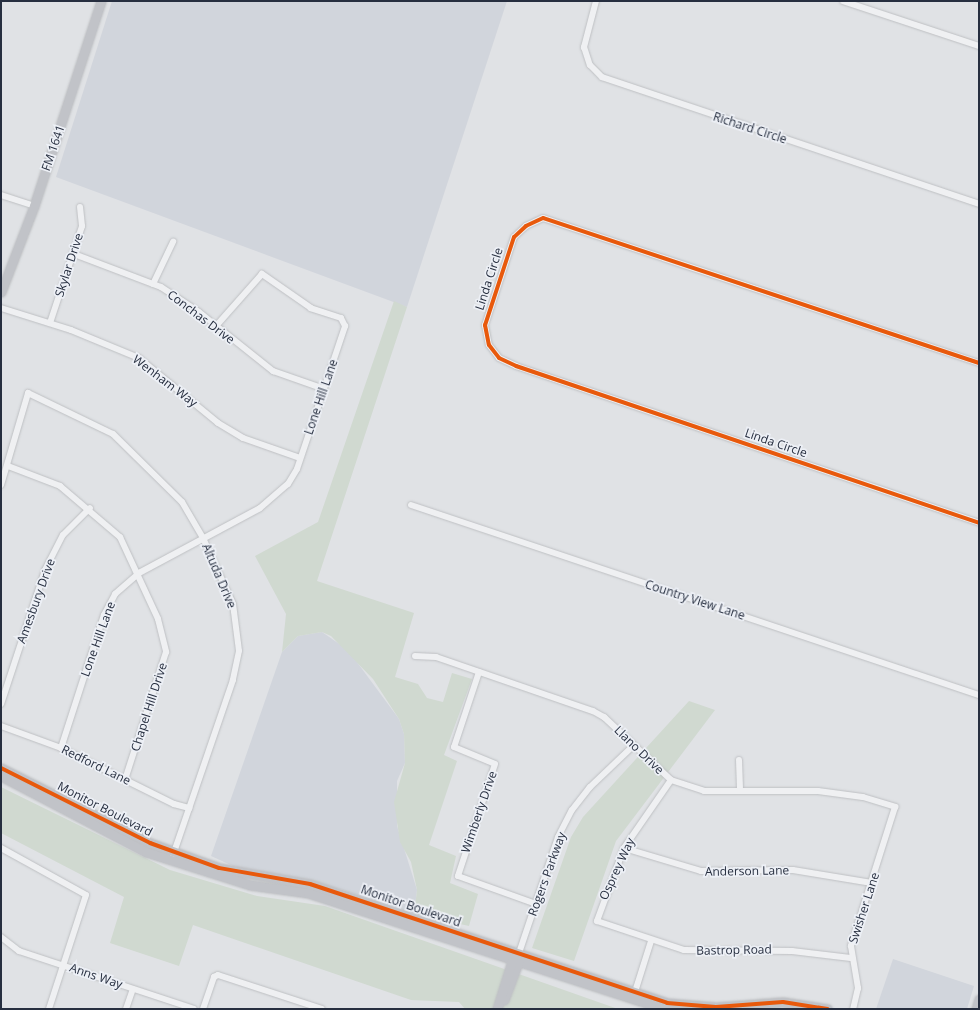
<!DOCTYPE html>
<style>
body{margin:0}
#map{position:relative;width:980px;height:1010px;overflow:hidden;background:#e0e2e5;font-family:"Open Sans",sans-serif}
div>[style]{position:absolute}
.built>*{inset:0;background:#d1d5dc}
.green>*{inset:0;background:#d0d9d0}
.roads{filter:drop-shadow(0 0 1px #bec0c3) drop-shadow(0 0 1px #bec0c3)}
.street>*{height:6px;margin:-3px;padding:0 3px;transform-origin:3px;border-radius:3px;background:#eff0f2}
.secondary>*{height:9px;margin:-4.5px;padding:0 4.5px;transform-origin:4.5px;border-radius:4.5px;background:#c1c3c8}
.cycleway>*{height:4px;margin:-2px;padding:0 2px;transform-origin:2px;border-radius:2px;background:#e8590c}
span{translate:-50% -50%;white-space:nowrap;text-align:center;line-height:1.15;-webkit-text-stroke:3.5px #edf0f6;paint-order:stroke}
.street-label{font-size:12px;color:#262e3f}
.frame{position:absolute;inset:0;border:2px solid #262e3f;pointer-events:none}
</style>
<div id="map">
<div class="built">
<div style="clip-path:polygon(112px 1px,507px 1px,407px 307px,56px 177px)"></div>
<div style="clip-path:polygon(322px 632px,348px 650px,399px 719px,404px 734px,405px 763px,397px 781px,397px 826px,417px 890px,414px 914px,340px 889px,233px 866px,211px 856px,282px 652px,298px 636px)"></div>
<div style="clip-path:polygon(893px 959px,974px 986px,967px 1009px,876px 1009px)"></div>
</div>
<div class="green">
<div style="clip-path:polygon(394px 301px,407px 307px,317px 581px,414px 613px,395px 677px,418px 684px,427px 698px,443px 702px,452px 673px,472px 679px,444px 755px,457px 761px,429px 845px,456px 856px,450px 883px,478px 894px,469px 926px,414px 914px,417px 890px,411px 862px,400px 842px,394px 802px,405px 763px,404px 734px,399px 719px,373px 679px,331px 636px,322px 632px,298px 636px,282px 652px,286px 614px,255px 556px,318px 522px)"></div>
<div style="clip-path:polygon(689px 701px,715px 710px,616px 841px,574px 961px,532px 948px,571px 837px,583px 817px)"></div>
<div style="clip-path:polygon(1px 787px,170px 870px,257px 896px,325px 906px,618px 1009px,465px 1009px,459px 1002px,411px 1000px,193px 925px,179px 966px,110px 943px,124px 897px,1px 833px)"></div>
</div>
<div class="roads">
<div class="street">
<div style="left:596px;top:1px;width:48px;rotate:104.6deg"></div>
<div style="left:584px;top:47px;width:19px;rotate:72deg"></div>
<div style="left:590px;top:65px;width:17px;rotate:45deg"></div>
<div style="left:602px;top:77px;width:398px;rotate:18.6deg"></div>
<div style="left:843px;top:1px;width:143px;rotate:18.3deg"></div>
<div style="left:1px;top:195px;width:35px;rotate:18deg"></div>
<div style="left:74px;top:254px;width:93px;rotate:20.8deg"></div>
<div style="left:161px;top:287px;width:45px;rotate:33.3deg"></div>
<div style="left:199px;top:312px;width:95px;rotate:38.6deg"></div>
<div style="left:273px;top:371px;width:54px;rotate:19.4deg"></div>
<div style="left:153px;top:284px;width:47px;rotate:-64.5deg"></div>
<div style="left:1px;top:308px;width:73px;rotate:17.4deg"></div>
<div style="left:71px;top:330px;width:74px;rotate:22.4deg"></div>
<div style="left:139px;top:358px;width:102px;rotate:39.4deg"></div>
<div style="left:218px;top:423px;width:29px;rotate:31deg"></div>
<div style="left:243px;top:438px;width:60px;rotate:19.3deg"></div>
<div style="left:50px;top:323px;width:102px;rotate:-71.7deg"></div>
<div style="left:82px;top:226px;width:19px;rotate:-96deg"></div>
<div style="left:979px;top:363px;width:459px;rotate:-161.6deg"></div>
<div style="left:543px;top:218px;width:19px;rotate:155deg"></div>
<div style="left:526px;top:226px;width:16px;rotate:137deg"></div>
<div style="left:514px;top:237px;width:93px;rotate:108.2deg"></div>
<div style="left:485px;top:325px;width:20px;rotate:79deg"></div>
<div style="left:489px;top:345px;width:16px;rotate:52deg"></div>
<div style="left:499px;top:358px;width:19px;rotate:25deg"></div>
<div style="left:516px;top:366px;width:489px;rotate:18.7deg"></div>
<div style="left:8px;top:466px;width:56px;rotate:21deg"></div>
<div style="left:60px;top:486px;width:79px;rotate:40.4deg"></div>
<div style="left:120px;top:537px;width:90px;rotate:65.1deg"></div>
<div style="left:158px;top:619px;width:34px;rotate:76deg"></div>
<div style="left:166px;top:652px;width:134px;rotate:107.8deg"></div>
<div style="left:1px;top:485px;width:96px;rotate:-73.6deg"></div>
<div style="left:28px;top:393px;width:94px;rotate:25.8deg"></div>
<div style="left:113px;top:434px;width:97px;rotate:44.6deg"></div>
<div style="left:182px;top:502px;width:42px;rotate:59.7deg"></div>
<div style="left:203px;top:538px;width:72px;rotate:65.6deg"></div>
<div style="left:233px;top:604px;width:47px;rotate:82.7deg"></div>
<div style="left:239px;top:651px;width:30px;rotate:102deg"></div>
<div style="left:233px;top:680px;width:185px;rotate:108.9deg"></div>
<div style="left:411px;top:505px;width:599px;rotate:18.5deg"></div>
<div style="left:415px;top:656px;width:21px;rotate:3deg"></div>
<div style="left:436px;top:657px;width:166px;rotate:19deg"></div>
<div style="left:593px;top:711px;width:13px;rotate:29deg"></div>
<div style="left:604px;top:717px;width:92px;rotate:43.2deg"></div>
<div style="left:671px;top:780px;width:35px;rotate:18deg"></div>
<div style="left:704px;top:791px;width:114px"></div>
<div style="left:818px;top:791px;width:45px;rotate:7.6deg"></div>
<div style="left:863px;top:797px;width:34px;rotate:17deg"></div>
<div style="left:895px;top:807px;width:146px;rotate:107.6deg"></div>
<div style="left:851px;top:946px;width:43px;rotate:80.5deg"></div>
<div style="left:858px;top:988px;width:22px;rotate:103deg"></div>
<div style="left:479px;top:672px;width:79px;rotate:108.4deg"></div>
<div style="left:454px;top:747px;width:44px;rotate:22.5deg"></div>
<div style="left:495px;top:764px;width:118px;rotate:108.3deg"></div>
<div style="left:458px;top:876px;width:83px;rotate:19.7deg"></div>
<div style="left:1px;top:704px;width:141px;rotate:-71.8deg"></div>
<div style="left:45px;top:570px;width:39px;rotate:-63deg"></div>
<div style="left:63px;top:535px;width:38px;rotate:-45deg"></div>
<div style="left:1px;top:726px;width:64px;rotate:20.1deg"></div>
<div style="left:61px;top:748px;width:126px;rotate:26.4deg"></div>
<div style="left:174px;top:804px;width:16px;rotate:15deg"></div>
<div style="left:61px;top:748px;width:140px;rotate:-72.1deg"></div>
<div style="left:104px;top:615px;width:24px;rotate:-62deg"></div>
<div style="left:115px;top:594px;width:32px;rotate:-41deg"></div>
<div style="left:139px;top:573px;width:137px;rotate:-28.2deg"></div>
<div style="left:260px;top:508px;width:37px;rotate:-41deg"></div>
<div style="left:288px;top:484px;width:17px;rotate:-59deg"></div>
<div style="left:297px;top:469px;width:151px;rotate:-71.4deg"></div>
<div style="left:345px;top:326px;width:9px;rotate:-117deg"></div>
<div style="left:341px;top:318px;width:32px;rotate:-162deg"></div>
<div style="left:311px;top:308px;width:60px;rotate:-145.2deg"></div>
<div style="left:262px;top:274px;width:69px;rotate:131.5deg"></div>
<div style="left:739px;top:760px;width:30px;rotate:88deg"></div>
<div style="left:671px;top:780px;width:83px;rotate:124.7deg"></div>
<div style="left:624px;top:848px;width:78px;rotate:110.3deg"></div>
<div style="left:597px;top:921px;width:92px;rotate:18.4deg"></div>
<div style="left:684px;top:950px;width:108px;rotate:0.5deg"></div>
<div style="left:792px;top:951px;width:59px;rotate:6.8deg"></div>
<div style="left:1px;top:848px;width:97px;rotate:28.9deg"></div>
<div style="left:86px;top:895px;width:120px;rotate:108deg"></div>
<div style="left:624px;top:848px;width:80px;rotate:16.6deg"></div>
<div style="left:701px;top:871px;width:92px;rotate:-0.6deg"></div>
<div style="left:793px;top:870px;width:80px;rotate:9.3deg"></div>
<div style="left:1px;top:937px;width:23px;rotate:38deg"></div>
<div style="left:19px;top:951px;width:184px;rotate:18.3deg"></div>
<div style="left:519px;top:953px;width:122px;rotate:-71.4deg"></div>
<div style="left:558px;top:837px;width:30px;rotate:-63deg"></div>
<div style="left:572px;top:810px;width:29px;rotate:-52deg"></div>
<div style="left:590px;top:787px;width:58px;rotate:-43.6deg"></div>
<div style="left:634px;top:995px;width:57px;rotate:-72.5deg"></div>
<div style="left:126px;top:1009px;width:21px;rotate:-71deg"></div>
<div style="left:203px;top:1009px;width:34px;rotate:-71deg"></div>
<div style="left:214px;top:977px;width:4px;rotate:-27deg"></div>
<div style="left:218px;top:975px;width:109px;rotate:18.1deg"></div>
</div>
<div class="secondary">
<div style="left:1px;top:292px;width:92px;rotate:-69deg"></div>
<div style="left:34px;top:206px;width:216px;rotate:-71.9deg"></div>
<div style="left:1px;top:768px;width:167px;rotate:26.7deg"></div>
<div style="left:150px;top:843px;width:73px;rotate:19.9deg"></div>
<div style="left:219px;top:868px;width:92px;rotate:10deg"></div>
<div style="left:310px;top:884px;width:376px;rotate:18.4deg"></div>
<div style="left:667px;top:1003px;width:49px;rotate:4.7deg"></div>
<div style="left:716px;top:1007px;width:67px;rotate:-4.3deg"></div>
<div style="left:783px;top:1002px;width:45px;rotate:9deg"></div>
<div style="left:1px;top:776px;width:164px;rotate:27.7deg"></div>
<div style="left:146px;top:852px;width:109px;rotate:17.6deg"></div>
<div style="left:250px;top:885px;width:59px;rotate:7.9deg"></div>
<div style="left:308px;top:893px;width:375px;rotate:18deg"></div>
<div style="left:504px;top:1000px;width:43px;rotate:-69.4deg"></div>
<div style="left:497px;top:1009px;width:53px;rotate:-72.6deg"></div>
<div style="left:976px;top:1009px;width:10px;rotate:-73deg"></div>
</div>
</div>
<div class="cycleway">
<div style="left:979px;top:363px;width:459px;rotate:-161.6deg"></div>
<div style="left:543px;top:218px;width:19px;rotate:155deg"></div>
<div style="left:526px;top:226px;width:16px;rotate:137deg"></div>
<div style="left:514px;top:237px;width:93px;rotate:108.2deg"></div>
<div style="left:485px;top:325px;width:20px;rotate:79deg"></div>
<div style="left:489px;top:345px;width:16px;rotate:52deg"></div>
<div style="left:499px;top:358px;width:19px;rotate:25deg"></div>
<div style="left:516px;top:366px;width:489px;rotate:18.7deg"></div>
<div style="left:1px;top:768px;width:167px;rotate:26.7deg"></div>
<div style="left:150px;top:843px;width:73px;rotate:19.9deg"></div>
<div style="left:219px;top:868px;width:92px;rotate:10deg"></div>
<div style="left:310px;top:884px;width:376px;rotate:18.4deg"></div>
<div style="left:667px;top:1003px;width:49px;rotate:4.7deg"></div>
<div style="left:716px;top:1007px;width:67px;rotate:-4.3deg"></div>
<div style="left:783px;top:1002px;width:45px;rotate:9deg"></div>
</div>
<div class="street-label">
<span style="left:750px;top:128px;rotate:18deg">Richard Circle</span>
<span style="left:53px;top:148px;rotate:-71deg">FM 1641</span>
<span style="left:69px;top:265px;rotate:-72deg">Skylar Drive</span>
<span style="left:489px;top:279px;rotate:-72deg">Linda Circle</span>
<span style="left:201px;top:317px;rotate:37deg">Conchas Drive</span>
<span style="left:165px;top:381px;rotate:37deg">Wenham Way</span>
<span style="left:321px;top:397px;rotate:-71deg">Lone Hill Lane</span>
<span style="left:776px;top:443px;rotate:19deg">Linda Circle</span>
<span style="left:219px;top:576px;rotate:67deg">Altuda Drive</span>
<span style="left:695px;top:600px;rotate:18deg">Country View Lane</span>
<span style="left:36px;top:601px;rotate:-70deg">Amesbury Drive</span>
<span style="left:98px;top:639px;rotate:-70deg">Lone Hill Lane</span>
<span style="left:149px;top:707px;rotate:-72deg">Chapel Hill Drive</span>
<span style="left:639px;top:750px;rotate:44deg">Llano Drive</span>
<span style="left:96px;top:765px;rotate:26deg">Redford Lane</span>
<span style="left:105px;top:809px;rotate:27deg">Monitor Boulevard</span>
<span style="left:479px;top:812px;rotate:-71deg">Wimberly Drive</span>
<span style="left:617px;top:869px;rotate:-65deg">Osprey Way</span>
<span style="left:747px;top:871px;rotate:-1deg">Anderson Lane</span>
<span style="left:547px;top:874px;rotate:-70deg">Rogers Parkway</span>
<span style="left:411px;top:906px;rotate:19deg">Monitor Boulevard</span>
<span style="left:864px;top:908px;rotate:-72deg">Swisher Lane</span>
<span style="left:734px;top:950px;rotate:-1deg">Bastrop Road</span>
<span style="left:96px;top:976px;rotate:19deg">Anns Way</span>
</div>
<div class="frame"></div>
</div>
